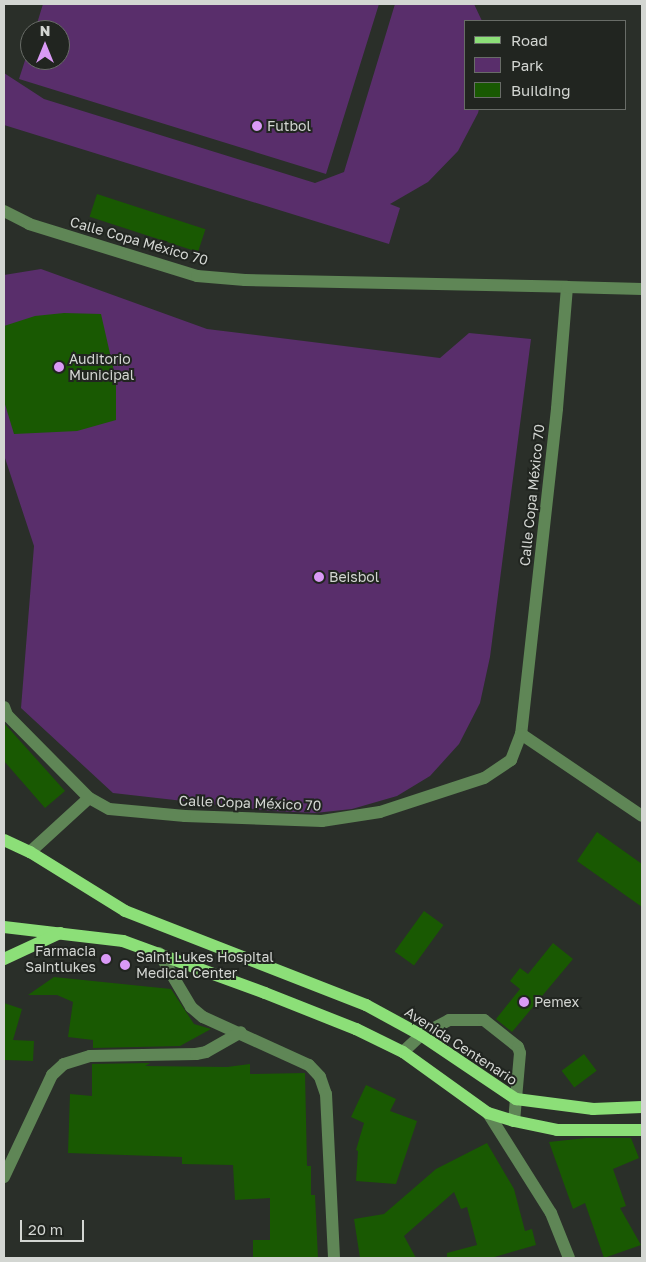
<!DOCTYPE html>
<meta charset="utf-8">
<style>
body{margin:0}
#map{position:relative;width:646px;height:1262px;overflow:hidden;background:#2a2f29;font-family:"Golos Text",sans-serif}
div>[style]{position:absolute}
.green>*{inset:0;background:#592e6b}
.building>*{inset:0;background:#195902;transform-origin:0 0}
.minor>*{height:12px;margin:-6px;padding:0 6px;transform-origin:6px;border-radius:6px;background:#5f8656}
.major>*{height:12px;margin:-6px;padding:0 6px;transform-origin:6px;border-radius:6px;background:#8cdf78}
.dots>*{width:14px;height:14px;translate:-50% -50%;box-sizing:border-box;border:2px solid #212520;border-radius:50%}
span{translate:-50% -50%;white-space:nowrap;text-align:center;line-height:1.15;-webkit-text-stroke:4px #212520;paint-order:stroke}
.poi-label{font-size:14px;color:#d3d6d2}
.left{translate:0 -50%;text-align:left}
.right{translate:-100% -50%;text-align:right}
.street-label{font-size:14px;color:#d3d6d2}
.frame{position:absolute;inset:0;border:5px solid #d3d6d2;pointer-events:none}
.legend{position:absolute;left:464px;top:20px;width:162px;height:90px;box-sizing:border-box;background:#212520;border:1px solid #686c67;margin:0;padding:6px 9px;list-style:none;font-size:15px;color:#d3d6d2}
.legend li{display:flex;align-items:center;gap:10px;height:25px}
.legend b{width:25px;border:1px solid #686c67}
.north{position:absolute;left:20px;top:20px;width:50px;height:50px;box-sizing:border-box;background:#212520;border:1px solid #686c67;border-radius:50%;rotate:0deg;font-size:14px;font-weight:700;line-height:20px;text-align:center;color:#d3d6d2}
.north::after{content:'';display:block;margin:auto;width:18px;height:22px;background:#da9af6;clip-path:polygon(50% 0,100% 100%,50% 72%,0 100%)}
.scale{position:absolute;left:20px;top:1220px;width:64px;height:22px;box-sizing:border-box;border:2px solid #d3d6d2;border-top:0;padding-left:6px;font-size:15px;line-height:18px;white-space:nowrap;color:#d3d6d2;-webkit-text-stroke:4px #212520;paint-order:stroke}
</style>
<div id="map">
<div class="green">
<div style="clip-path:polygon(43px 4px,379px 4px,326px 174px,19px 79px,30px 45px,30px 60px,60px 60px,60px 30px,35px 30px)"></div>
<div style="clip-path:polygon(395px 4px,474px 4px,482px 21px,465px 21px,465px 109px,479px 109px,478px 113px,458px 151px,428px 182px,390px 204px,400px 208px,389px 244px,4px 125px,4px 73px,44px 99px,315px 183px,344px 172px)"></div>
<div style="clip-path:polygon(41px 269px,207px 329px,440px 358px,469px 333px,531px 339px,490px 657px,480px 703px,459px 744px,430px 776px,397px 796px,352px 809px,315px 813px,272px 811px,113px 793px,21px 708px,34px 546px,4px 455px,4px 275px)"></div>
</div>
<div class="building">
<div style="left:97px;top:194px;width:114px;height:24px;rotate:18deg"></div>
<div style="clip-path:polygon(64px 313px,101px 314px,116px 380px,116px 420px,77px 431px,14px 434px,4px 401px,4px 326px,35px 316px)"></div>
<div style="clip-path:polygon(4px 723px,65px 791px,45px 808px,4px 761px)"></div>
<div style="clip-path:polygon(597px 832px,642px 864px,642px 907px,577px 861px)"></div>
<div style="left:424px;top:911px;width:24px;height:50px;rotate:36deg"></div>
<div style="clip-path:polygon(553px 943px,573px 959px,512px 1032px,496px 1019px,520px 989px,510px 981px,520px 968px,528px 974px)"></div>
<div style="clip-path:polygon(54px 977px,171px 989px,194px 1024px,211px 1029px,180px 1046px,93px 1048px,93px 1040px,68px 1037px,73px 1002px,57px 995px,28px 995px)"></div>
<div style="clip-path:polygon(4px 1003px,22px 1009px,13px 1040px,34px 1041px,33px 1061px,4px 1060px)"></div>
<div style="left:584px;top:1054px;width:21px;height:28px;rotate:53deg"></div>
<div style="clip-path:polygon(150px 1063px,145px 1066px,227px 1067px,250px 1064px,250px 1074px,305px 1073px,307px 1166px,311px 1166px,311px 1195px,315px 1195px,318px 1258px,253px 1258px,253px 1240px,270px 1240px,270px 1198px,235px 1200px,233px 1165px,182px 1164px,182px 1157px,68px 1153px,70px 1094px,92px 1096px,92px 1064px)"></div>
<div style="clip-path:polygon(366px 1085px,396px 1099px,390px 1111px,417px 1121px,396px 1184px,356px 1181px,358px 1151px,356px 1150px,364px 1123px,351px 1117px)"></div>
<div style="clip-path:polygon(586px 1138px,631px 1138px,639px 1158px,613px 1169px,626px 1206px,620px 1208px,641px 1245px,604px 1258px,585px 1203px,573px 1209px,549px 1142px)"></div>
<div style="clip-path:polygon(487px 1143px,514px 1189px,525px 1231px,532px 1229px,536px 1245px,491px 1258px,447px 1258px,447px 1253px,477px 1245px,467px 1207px,461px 1209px,454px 1192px,404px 1236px,416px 1258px,360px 1258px,354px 1219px,384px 1214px,436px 1169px)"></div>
</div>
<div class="minor">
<div style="left:4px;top:211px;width:28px;rotate:27deg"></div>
<div style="left:29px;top:224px;width:176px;rotate:17.2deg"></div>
<div style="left:197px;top:276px;width:48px;rotate:4.8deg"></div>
<div style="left:245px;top:280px;width:322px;rotate:1.2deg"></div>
<div style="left:567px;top:287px;width:122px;rotate:94.7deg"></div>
<div style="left:557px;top:409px;width:327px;rotate:96.3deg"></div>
<div style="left:521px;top:734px;width:28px;rotate:111deg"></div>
<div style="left:511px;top:760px;width:32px;rotate:146deg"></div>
<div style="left:484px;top:778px;width:109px;rotate:161.9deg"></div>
<div style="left:380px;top:812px;width:59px;rotate:171.2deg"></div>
<div style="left:322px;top:821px;width:137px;rotate:-177.9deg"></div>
<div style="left:185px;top:816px;width:76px;rotate:-174.7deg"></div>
<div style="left:109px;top:809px;width:23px;rotate:-151deg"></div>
<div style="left:89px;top:798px;width:80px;rotate:137.5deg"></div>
<div style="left:567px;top:287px;width:75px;rotate:1.5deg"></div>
<div style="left:4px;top:707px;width:9px;rotate:69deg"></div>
<div style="left:7px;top:715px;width:117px;rotate:45.3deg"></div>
<div style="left:521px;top:734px;width:146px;rotate:34.1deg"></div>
<div style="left:159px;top:953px;width:63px;rotate:59.3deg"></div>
<div style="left:191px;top:1007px;width:16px;rotate:40deg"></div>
<div style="left:203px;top:1017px;width:116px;rotate:24.4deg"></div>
<div style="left:309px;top:1065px;width:16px;rotate:47deg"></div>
<div style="left:320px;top:1077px;width:18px;rotate:71deg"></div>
<div style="left:326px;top:1094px;width:164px;rotate:87.2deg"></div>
<div style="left:403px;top:1052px;width:25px;rotate:-43deg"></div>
<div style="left:421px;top:1035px;width:32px;rotate:-28deg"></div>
<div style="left:449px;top:1020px;width:35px"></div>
<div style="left:484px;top:1020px;width:43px;rotate:38.5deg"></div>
<div style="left:518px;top:1047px;width:6px;rotate:72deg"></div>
<div style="left:520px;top:1053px;width:68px;rotate:95deg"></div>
<div style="left:488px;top:1113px;width:118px;rotate:57.8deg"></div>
<div style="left:551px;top:1213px;width:48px;rotate:68.2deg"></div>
<div style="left:4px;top:1177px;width:113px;rotate:-64.8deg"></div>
<div style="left:52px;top:1075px;width:16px;rotate:-43deg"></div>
<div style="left:64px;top:1064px;width:27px;rotate:-17deg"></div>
<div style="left:90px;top:1056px;width:106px;rotate:-1.1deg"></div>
<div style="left:196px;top:1054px;width:10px;rotate:-11deg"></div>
<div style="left:206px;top:1052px;width:40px;rotate:-29.7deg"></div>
</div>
<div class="major">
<div style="left:4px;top:840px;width:29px;rotate:25deg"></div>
<div style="left:30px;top:852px;width:112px;rotate:31.8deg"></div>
<div style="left:125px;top:911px;width:259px;rotate:21.3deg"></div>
<div style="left:366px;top:1005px;width:63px;rotate:28.6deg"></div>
<div style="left:421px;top:1035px;width:115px;rotate:34deg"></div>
<div style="left:516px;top:1099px;width:78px;rotate:7.4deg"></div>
<div style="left:593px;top:1109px;width:49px;rotate:-2.3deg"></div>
<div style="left:4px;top:927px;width:120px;rotate:6.7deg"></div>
<div style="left:123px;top:941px;width:151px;rotate:20.1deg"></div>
<div style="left:265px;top:993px;width:98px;rotate:21.6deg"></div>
<div style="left:356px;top:1029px;width:52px;rotate:26.1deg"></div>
<div style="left:403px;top:1052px;width:105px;rotate:35.7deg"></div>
<div style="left:488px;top:1113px;width:27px;rotate:17deg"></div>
<div style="left:514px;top:1121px;width:44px;rotate:11.8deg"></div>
<div style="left:557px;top:1130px;width:85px"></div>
<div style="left:4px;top:959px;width:62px;rotate:-24.9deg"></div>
</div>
<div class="dots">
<div style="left:257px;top:126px;background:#da9af6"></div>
<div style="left:59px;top:367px;background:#da9af6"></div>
<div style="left:319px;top:577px;background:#da9af6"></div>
<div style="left:106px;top:959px;background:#da9af6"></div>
<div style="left:125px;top:965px;background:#da9af6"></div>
<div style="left:524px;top:1002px;background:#da9af6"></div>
</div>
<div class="poi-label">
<span class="left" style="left:267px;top:126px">Futbol</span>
<span class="left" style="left:69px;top:367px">Auditorio<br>Municipal</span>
<span class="left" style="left:329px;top:577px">Beisbol</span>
<span class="right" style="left:96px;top:959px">Farmacia<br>Saintlukes</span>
<span class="left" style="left:136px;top:965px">Saint Lukes Hospital<br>Medical Center</span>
<span class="left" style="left:534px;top:1002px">Pemex</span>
</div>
<div class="street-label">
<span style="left:139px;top:241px;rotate:16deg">Calle Copa México 70</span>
<span style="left:532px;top:495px;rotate:-84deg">Calle Copa México 70</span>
<span style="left:250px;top:803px;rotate:2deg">Calle Copa México 70</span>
<span style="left:461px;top:1046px;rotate:33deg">Avenida Centenario</span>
</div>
<div class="frame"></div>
<ul class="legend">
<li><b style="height:6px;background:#8cdf78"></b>Road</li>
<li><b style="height:14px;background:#592e6b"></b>Park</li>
<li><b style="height:14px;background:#195902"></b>Building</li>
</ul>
<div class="north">N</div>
<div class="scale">20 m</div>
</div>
